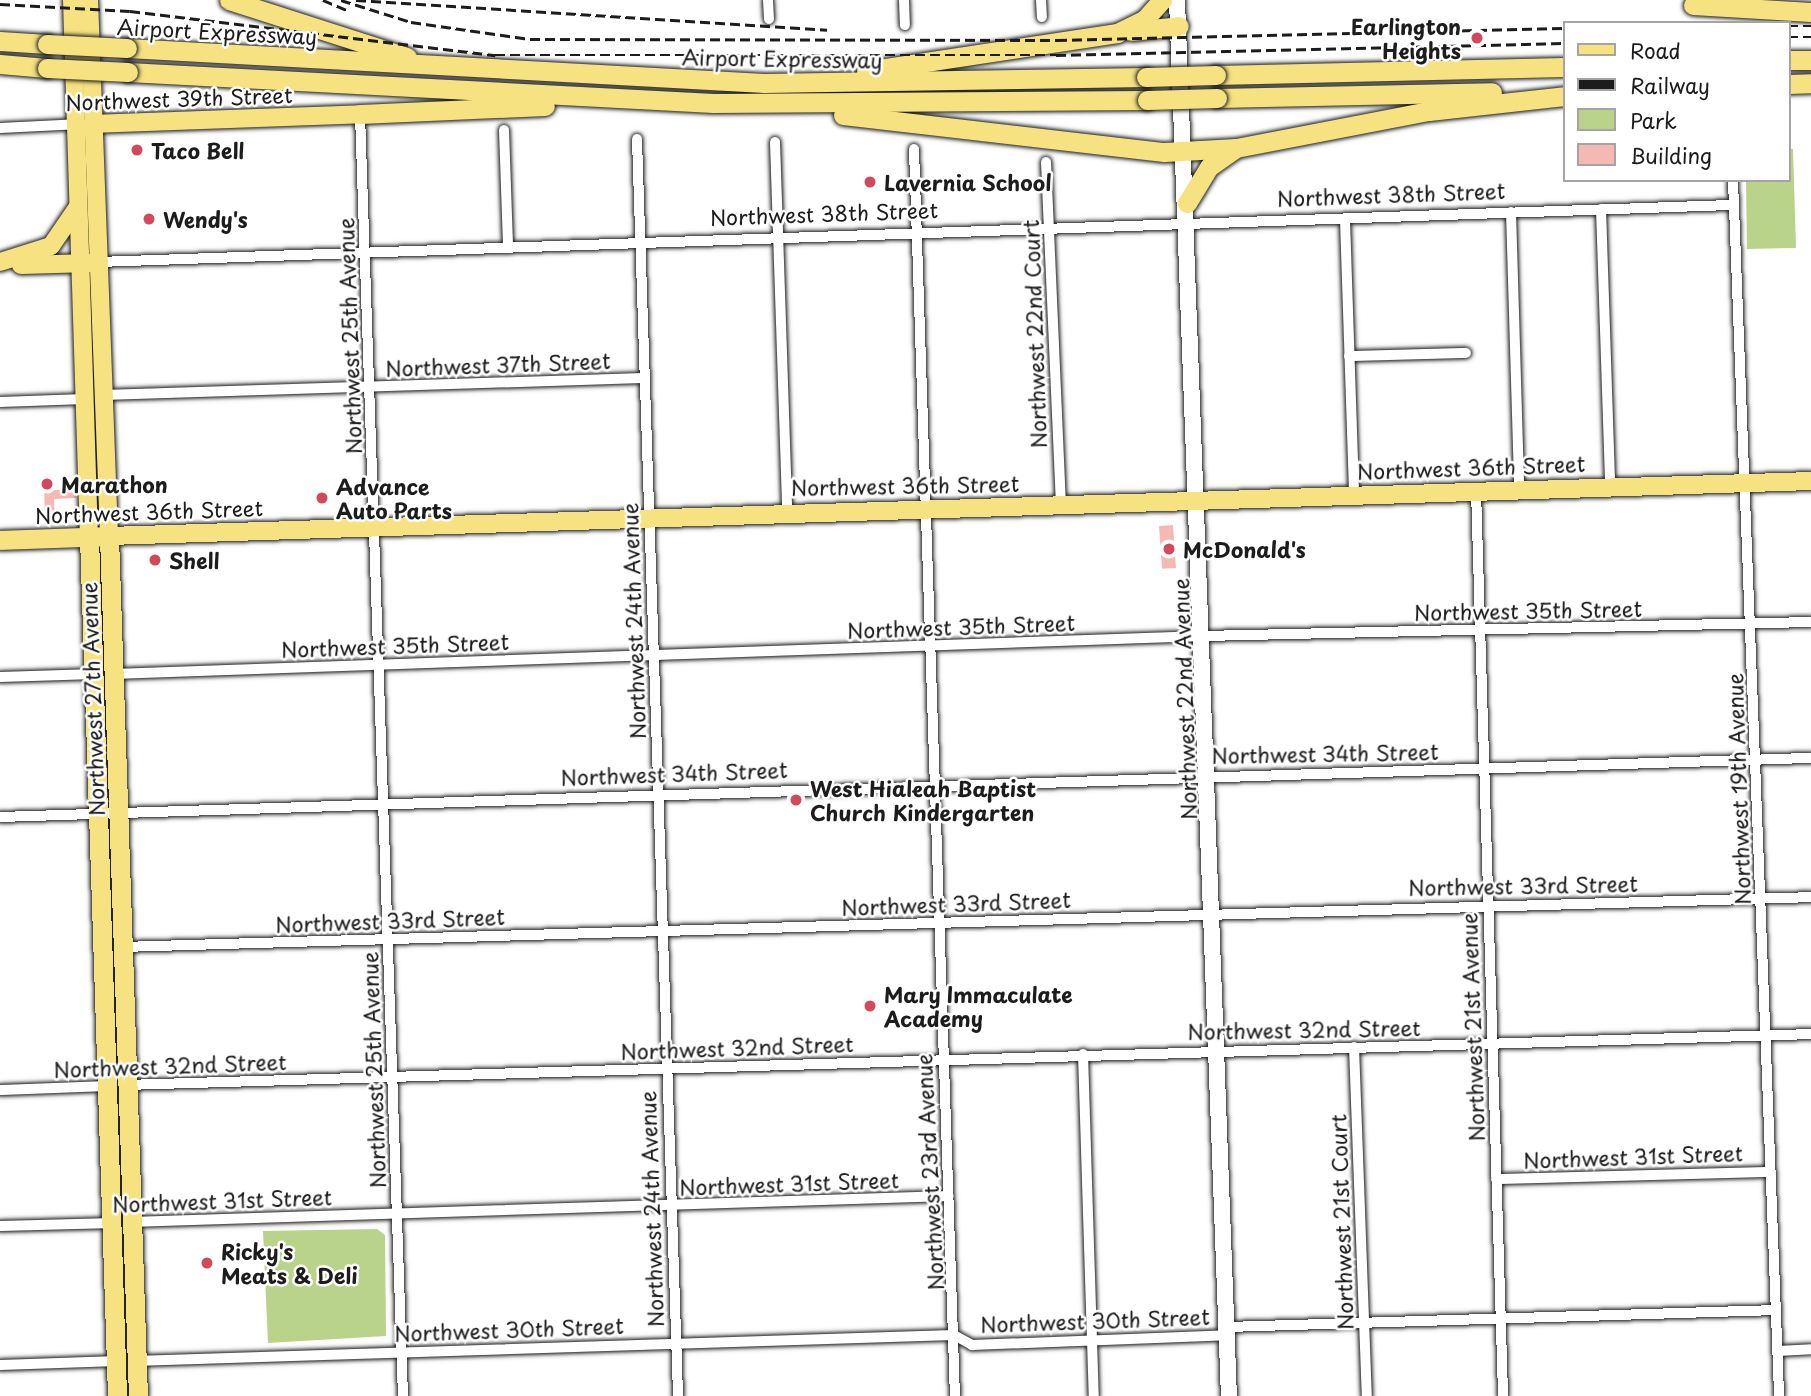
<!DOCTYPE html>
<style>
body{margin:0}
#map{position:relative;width:1811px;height:1396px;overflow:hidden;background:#fff;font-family:"Playpen Sans",sans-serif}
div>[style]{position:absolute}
.green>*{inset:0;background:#b9d38a}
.building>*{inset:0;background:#f5b9b4;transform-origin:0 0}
.roads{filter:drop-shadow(0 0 2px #1c1c1c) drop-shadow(0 0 2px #1c1c1c)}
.street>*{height:10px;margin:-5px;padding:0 5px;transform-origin:5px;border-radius:5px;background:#fff}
.secondary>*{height:16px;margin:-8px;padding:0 8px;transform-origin:8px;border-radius:8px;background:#fff}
.primary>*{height:18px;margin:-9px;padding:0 9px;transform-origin:9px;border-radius:9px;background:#f6e281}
.highway>*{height:19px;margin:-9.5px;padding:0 9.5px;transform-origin:9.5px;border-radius:9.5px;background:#f6e281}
.rail>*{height:2.5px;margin-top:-1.25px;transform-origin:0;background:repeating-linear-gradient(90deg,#1c1c1c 0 10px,transparent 0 15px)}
.bridges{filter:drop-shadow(0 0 2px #1c1c1c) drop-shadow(0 0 2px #1c1c1c)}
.highway-bridge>*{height:19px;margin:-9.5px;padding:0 9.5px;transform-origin:9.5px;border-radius:9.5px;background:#f6e281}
.dots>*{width:19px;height:19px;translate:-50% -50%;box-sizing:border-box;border:4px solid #fff;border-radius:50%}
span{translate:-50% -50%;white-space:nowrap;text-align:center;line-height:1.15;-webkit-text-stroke:5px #fff;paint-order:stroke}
.poi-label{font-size:21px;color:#1c1c1c;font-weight:700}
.right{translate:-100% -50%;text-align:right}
.left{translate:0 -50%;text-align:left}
.street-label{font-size:21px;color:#1c1c1c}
.legend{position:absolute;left:1563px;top:21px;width:228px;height:161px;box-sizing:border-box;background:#fff;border:2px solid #a4a4a4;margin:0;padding:9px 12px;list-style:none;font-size:21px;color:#1c1c1c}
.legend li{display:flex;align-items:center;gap:14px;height:35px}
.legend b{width:35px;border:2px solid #a4a4a4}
</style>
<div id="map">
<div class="green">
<div style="clip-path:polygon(1788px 149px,1793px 149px,1796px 248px,1747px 249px,1746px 180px,1788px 180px)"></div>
<div style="clip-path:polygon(377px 1229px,385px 1235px,386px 1336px,268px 1343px,263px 1231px)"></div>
</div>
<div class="building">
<div style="clip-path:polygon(51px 480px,54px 490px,76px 489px,76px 498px,54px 499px,55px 521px,45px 521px,44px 481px)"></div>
<div style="left:1173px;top:525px;width:43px;height:14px;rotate:86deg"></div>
</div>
<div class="roads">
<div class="street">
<div style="left:768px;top:0;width:19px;rotate:87deg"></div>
<div style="left:904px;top:0;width:25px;rotate:88deg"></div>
<div style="left:1041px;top:0;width:17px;rotate:87deg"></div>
<div style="left:360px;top:114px;width:1283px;rotate:88.08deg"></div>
<div style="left:0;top:128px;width:81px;rotate:-2.8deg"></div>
<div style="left:504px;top:130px;width:117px;rotate:88deg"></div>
<div style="left:637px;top:139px;width:1258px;rotate:88.13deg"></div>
<div style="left:775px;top:142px;width:369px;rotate:88.1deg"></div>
<div style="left:914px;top:149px;width:1248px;rotate:88.12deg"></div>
<div style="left:1046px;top:162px;width:342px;rotate:87.5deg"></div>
<div style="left:1733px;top:180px;width:1217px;rotate:87.83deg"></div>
<div style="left:1601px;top:209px;width:277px;rotate:88.1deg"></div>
<div style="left:1511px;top:212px;width:276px;rotate:88.3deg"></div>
<div style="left:1345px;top:220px;width:273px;rotate:88.1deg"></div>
<div style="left:98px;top:262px;width:1637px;rotate:-2deg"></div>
<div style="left:1349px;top:356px;width:117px;rotate:-1.5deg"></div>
<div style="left:103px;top:395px;width:540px;rotate:-1.8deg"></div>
<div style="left:0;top:402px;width:85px;rotate:-2deg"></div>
<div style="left:1476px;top:490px;width:906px;rotate:88.29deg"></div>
<div style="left:113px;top:674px;width:1091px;rotate:-2deg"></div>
<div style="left:1203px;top:636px;width:608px;rotate:-1.32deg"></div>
<div style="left:0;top:677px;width:95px;rotate:-1.8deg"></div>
<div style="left:0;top:817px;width:1812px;rotate:-1.87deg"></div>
<div style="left:121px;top:947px;width:1691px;rotate:-1.69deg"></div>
<div style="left:1354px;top:1047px;width:349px;rotate:87.9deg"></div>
<div style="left:1083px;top:1054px;width:342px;rotate:88.2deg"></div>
<div style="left:125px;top:1085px;width:1687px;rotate:-1.73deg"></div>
<div style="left:0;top:1090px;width:109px;rotate:-2.1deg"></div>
<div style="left:1496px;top:1179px;width:274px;rotate:-1.5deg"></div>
<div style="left:130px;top:1222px;width:819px;rotate:-1.82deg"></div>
<div style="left:0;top:1226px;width:114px;rotate:-1.5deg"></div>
<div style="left:1227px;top:1327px;width:549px;rotate:-1.77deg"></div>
<div style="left:1778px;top:1351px;width:33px;rotate:-3deg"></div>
<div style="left:134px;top:1361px;width:820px;rotate:-1.82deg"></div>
<div style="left:954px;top:1335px;width:21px;rotate:29deg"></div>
<div style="left:972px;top:1345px;width:255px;rotate:-2.2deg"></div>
<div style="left:0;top:1365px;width:118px;rotate:-1.9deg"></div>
</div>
<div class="secondary">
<div style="left:1177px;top:0;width:1397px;rotate:87.87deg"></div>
</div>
<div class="primary">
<div style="left:72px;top:0;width:537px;rotate:88.19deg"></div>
<div style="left:89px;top:0;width:536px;rotate:87.86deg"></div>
<div style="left:109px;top:536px;width:1703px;rotate:-1.85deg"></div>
<div style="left:93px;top:124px;width:267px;rotate:-2.1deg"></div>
<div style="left:0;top:262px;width:53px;rotate:-17.4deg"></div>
<div style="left:51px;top:246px;width:46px;rotate:-55.6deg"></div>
<div style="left:21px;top:265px;width:70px;rotate:-1.6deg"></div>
</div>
<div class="highway">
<div style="left:229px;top:0;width:187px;rotate:17.8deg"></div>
<div style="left:1693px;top:5px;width:118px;rotate:3.4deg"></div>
<div style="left:1131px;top:31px;width:48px;rotate:-5.9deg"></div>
<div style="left:0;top:41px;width:47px;rotate:3.7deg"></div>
<div style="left:127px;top:48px;width:638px;rotate:3.14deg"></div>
<div style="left:764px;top:83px;width:382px;rotate:-0.9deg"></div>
<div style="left:1788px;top:60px;width:23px"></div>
<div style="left:0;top:64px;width:47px;rotate:4.9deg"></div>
<div style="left:866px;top:71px;width:254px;rotate:-8.6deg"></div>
<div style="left:1117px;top:33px;width:30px;rotate:-26deg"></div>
<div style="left:1144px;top:20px;width:27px;rotate:-48deg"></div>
<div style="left:128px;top:72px;width:586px;rotate:3.03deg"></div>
<div style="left:713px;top:103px;width:434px;rotate:-0.4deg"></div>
<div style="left:1216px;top:75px;width:348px;rotate:-1.3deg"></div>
<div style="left:1788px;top:84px;width:23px;rotate:-2deg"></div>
<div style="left:1217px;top:98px;width:275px;rotate:-1.2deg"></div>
<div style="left:360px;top:114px;width:185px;rotate:-2.5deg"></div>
<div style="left:843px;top:115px;width:323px;rotate:6.6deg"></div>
<div style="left:1164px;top:152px;width:72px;rotate:-3.2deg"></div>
<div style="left:1236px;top:148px;width:197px;rotate:-10.9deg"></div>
<div style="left:1429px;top:111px;width:136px;rotate:-6.3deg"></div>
<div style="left:1187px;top:203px;width:42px;rotate:-58.6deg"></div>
<div style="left:1209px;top:167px;width:33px;rotate:-35deg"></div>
<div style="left:89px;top:537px;width:859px;rotate:88.13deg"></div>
<div style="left:0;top:540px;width:109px;rotate:-2.1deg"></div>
<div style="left:109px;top:536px;width:860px;rotate:88.07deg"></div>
</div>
</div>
<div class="rail">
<div style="left:323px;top:0;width:28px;rotate:23deg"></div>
<div style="left:341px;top:0;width:73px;rotate:17.4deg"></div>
<div style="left:411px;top:22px;width:120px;rotate:8.1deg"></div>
<div style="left:530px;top:39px;width:527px;rotate:0.11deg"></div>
<div style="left:1057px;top:40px;width:507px;rotate:-1.36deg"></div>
<div style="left:356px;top:0;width:472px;rotate:3.6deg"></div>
<div style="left:0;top:4px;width:130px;rotate:3.1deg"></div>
<div style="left:130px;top:11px;width:368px;rotate:6.9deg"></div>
<div style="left:495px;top:55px;width:561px"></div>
<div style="left:1056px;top:55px;width:508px;rotate:-1.35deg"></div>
<div style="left:1788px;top:26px;width:23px"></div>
<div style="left:1788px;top:37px;width:23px"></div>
</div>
<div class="bridges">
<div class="highway-bridge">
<div style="left:47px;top:44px;width:80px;rotate:2.9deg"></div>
<div style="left:47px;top:68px;width:81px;rotate:2.8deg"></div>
<div style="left:1146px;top:77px;width:70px;rotate:-1.6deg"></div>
<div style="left:1147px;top:100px;width:70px;rotate:-1.6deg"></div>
</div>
</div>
<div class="dots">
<div style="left:1477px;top:38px;background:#d1495b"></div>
<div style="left:137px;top:150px;background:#d1495b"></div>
<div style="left:870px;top:182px;background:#d1495b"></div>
<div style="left:149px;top:219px;background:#d1495b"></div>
<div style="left:47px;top:484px;background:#d1495b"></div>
<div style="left:322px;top:498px;background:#d1495b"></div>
<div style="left:1169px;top:549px;background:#d1495b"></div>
<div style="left:155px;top:560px;background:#d1495b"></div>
<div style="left:796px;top:800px;background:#d1495b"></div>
<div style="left:870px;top:1006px;background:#d1495b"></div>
<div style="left:207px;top:1263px;background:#d1495b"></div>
</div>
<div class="poi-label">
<span class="right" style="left:1461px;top:38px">Earlington<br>Heights</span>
<span class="left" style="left:151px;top:150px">Taco Bell</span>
<span class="left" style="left:884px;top:182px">Lavernia School</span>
<span class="left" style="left:163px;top:219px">Wendy's</span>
<span class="left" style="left:61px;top:484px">Marathon</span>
<span class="left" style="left:336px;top:498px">Advance<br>Auto Parts</span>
<span class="left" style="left:1183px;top:549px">McDonald's</span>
<span class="left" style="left:169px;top:560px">Shell</span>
<span class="left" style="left:810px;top:800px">West Hialeah Baptist<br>Church Kindergarten</span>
<span class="left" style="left:884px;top:1006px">Mary Immaculate<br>Academy</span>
<span class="left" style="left:221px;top:1263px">Ricky's<br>Meats &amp; Deli</span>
</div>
<div class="street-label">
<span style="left:217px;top:31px;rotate:3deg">Airport Expressway</span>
<span style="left:782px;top:58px;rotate:1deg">Airport Expressway</span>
<span style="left:179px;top:98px;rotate:-2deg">Northwest 39th Street</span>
<span style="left:1391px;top:194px;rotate:-2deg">Northwest 38th Street</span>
<span style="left:824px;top:213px;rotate:-2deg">Northwest 38th Street</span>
<span style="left:1034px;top:334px;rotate:-92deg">Northwest 22nd Court</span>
<span style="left:349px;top:336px;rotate:-92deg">Northwest 25th Avenue</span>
<span style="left:498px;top:364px;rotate:-2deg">Northwest 37th Street</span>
<span style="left:1471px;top:467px;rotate:-2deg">Northwest 36th Street</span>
<span style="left:905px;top:485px;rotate:-1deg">Northwest 36th Street</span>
<span style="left:149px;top:511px;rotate:-2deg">Northwest 36th Street</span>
<span style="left:1528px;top:610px;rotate:-1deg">Northwest 35th Street</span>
<span style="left:633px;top:621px;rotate:-92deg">Northwest 24th Avenue</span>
<span style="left:961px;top:626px;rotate:-2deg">Northwest 35th Street</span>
<span style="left:395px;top:645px;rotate:-2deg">Northwest 35th Street</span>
<span style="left:92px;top:699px;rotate:-92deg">Northwest 27th Avenue</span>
<span style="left:1184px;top:699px;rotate:-92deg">Northwest 22nd Avenue</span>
<span style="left:1325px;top:753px;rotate:-1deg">Northwest 34th Street</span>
<span style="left:674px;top:773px;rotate:-2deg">Northwest 34th Street</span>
<span style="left:1738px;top:789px;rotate:-92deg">Northwest 19th Avenue</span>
<span style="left:1523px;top:885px;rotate:-1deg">Northwest 33rd Street</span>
<span style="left:956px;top:903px;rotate:-2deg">Northwest 33rd Street</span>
<span style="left:390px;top:920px;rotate:-2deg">Northwest 33rd Street</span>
<span style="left:1472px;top:1027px;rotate:-92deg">Northwest 21st Avenue</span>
<span style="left:1304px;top:1029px;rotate:-1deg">Northwest 32nd Street</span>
<span style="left:737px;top:1047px;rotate:-2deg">Northwest 32nd Street</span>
<span style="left:170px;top:1065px;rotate:-2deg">Northwest 32nd Street</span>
<span style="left:373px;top:1070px;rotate:-92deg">Northwest 25th Avenue</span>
<span style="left:1633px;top:1156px;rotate:-2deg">Northwest 31st Street</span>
<span style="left:929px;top:1172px;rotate:-93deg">Northwest 23rd Avenue</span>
<span style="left:789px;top:1183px;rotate:-2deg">Northwest 31st Street</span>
<span style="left:222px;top:1200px;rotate:-2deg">Northwest 31st Street</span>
<span style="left:651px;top:1209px;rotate:-92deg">Northwest 24th Avenue</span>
<span style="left:1341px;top:1222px;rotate:-92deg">Northwest 21st Court</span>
<span style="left:1095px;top:1320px;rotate:-2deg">Northwest 30th Street</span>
<span style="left:509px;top:1329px;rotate:-2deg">Northwest 30th Street</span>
</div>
<ul class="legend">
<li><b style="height:9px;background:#f6e281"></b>Road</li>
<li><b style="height:9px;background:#1c1c1c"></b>Railway</li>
<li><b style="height:19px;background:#b9d38a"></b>Park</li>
<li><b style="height:19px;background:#f5b9b4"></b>Building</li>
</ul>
</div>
